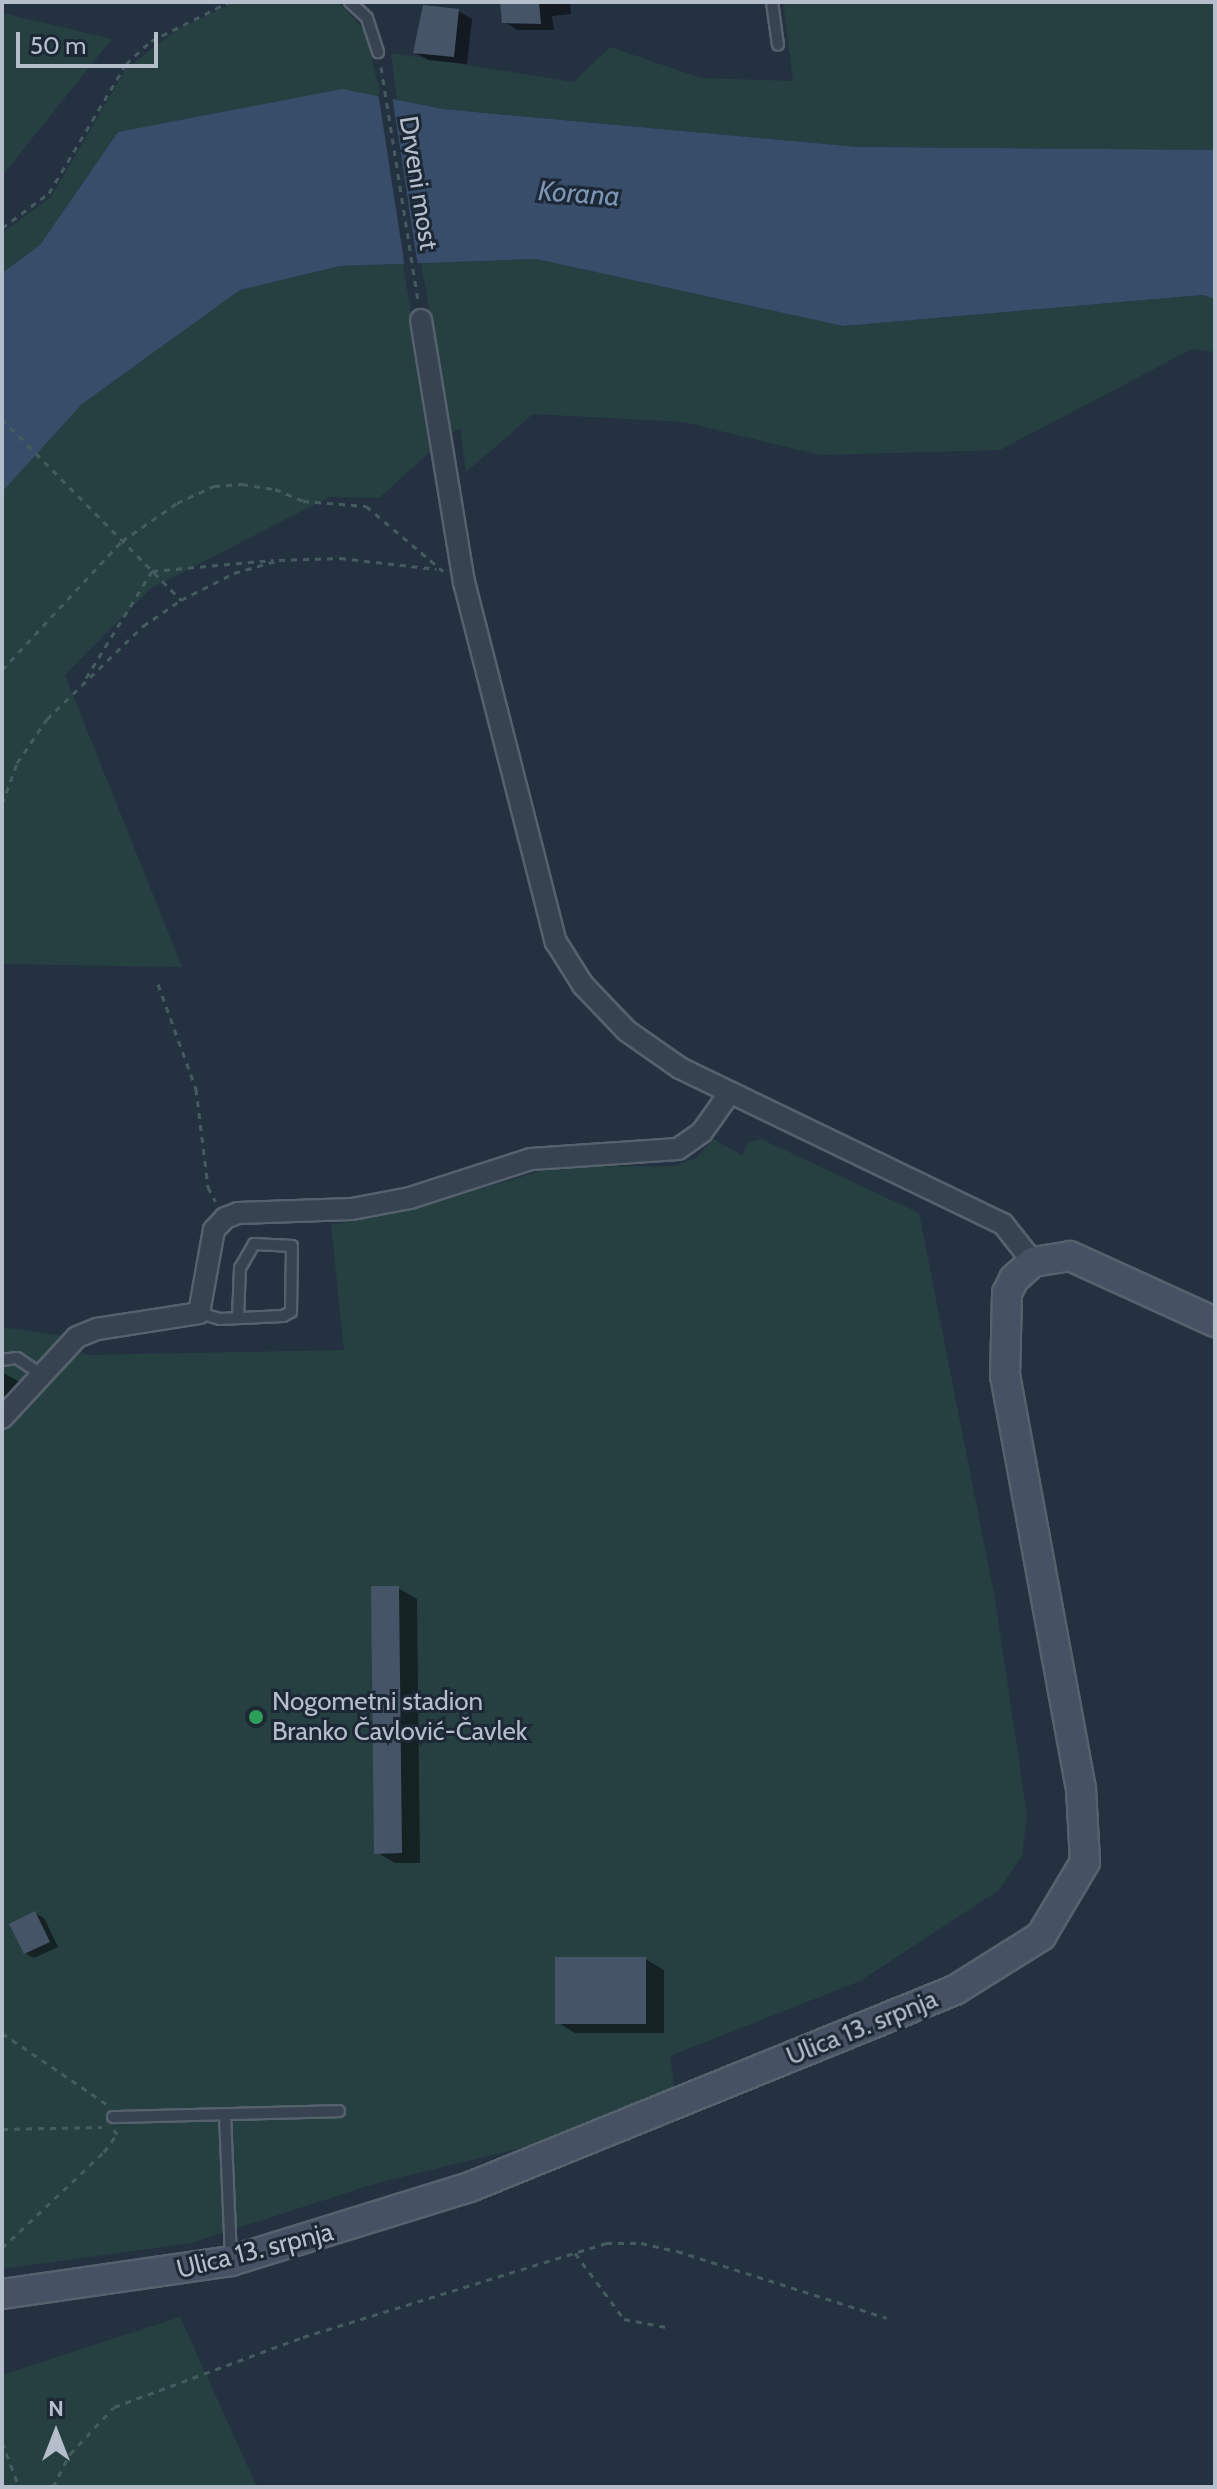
<!DOCTYPE html>
<html>
<head>
<meta charset="utf-8">
<style>
	body { margin:0 }
	#map { position:relative; width:1217px; height:2489px; overflow:hidden; background:#243141; font-family:Cabin,sans-serif }
	div>[style] { position:absolute }
	[style*='--x'] { left:calc(var(--x)*1px); top:calc(var(--y)*1px); width:calc(var(--w)*1px); rotate:calc(var(--a)*1deg) }
	.green>* { inset:0; background:#264042 }
	.water>* { inset:0; background:#374d69 }
	.pier>* { inset:0; background:#243141 }
	.shadow>* { inset:0; background:#0007 }
	.building>* { inset:0; background:#455466 }
	.path>* { height:3px; margin-top:-1.5px; transform-origin:0; background:repeating-linear-gradient(90deg,#445c5f 0 6px,transparent 0 12px) }
	.roads { filter:drop-shadow(2px 0 #56616e) drop-shadow(-2px 0 #56616e) drop-shadow(0 2px #56616e) drop-shadow(0 -2px #56616e) }
	.lane>* { height:10px; margin:-5px; padding:0 5px; transform-origin:5px; border-radius:5px; background:#384351 }
	.street>* { height:20px; margin:-10px; padding:0 10px; transform-origin:10px; border-radius:10px; background:#384351 }
	.secondary>* { height:28px; margin:-14px; padding:0 14px; transform-origin:14px; border-radius:14px; background:#465264 }
	.dots>* { width:22px; height:22px; translate:-50% -50%; box-sizing:border-box; border:4px solid #1d2836; border-radius:50% }
	span { translate:-50% -50%; white-space:nowrap; text-align:center; line-height:1.15; -webkit-text-stroke:6px #1d2836; paint-order:stroke }
	.street-label { font-size:26px; color:#b5becb }
	.poi-label { font-size:26px; color:#b5becb }
	.left { translate:0 -50%; text-align:left }
	.water-label { font-size:28px; color:#7c95b4; font-style:italic }
	.frame { position:absolute; inset:0; border:4px solid #b5becb; pointer-events:none }
	.north { position:absolute; left:16px; top:2393px; width:80px; height:80px; -webkit-text-stroke:6px #1d2836; paint-order:stroke; rotate:0deg; font-size:22px; font-weight:700; line-height:32px; text-align:center; color:#b5becb }
	.north::after { content:''; display:block; margin:auto; width:28px; height:36px; background:#b5becb; clip-path:polygon(50% 0,100% 100%,50% 72%,0 100%) }
	.scale { position:absolute; left:16px; top:32px; width:142px; height:36px; box-sizing:border-box; border:4px solid #b5becb; border-top:0; padding-left:10px; font-size:24px; line-height:28px; white-space:nowrap; color:#b5becb; -webkit-text-stroke:6px #1d2836; paint-order:stroke }
</style>
</head>
<body>
<div id="map">
	<div class="green">
		<i style="clip-path:polygon(235px 2px,338px 2px,364px 30px,381px 96px,118px 132px,40px 245px,2px 273px,2px 233px,51px 197px,126px 69px,175px 31px)"></i>
		<i style="clip-path:polygon(783px 2px,1215px 2px,1215px 150px,858px 147px,443px 109px,397px 100px,391px 53px,574px 82px,610px 47px,701px 78px,793px 81px)"></i>
		<i style="clip-path:polygon(2px 13px,112px 39px,2px 176px)"></i>
		<i style="clip-path:polygon(536px 259px,843px 326px,1203px 295px,1215px 299px,1215px 352px,1192px 349px,1000px 450px,820px 455px,684px 422px,533px 414px,466px 472px,460px 428px,451px 433px,421px 263px)"></i>
		<i style="clip-path:polygon(403px 264px,433px 449px,379px 498px,329px 497px,150px 589px,65px 675px,182px 967px,2px 964px,4px 489px,82px 404px,240px 290px,340px 266px)"></i>
		<i style="clip-path:polygon(713px 1139px,742px 1155px,748px 1143px,761px 1139px,919px 1213px,995px 1599px,1027px 1815px,1022px 1856px,999px 1890px,860px 1981px,670px 2056px,675px 2092px,555px 2140px,377px 2183px,191px 2243px,2px 2269px,2px 1327px,65px 1336px,85px 1355px,344px 1350px,331px 1225px,398px 1213px,555px 1167px,674px 1166px,696px 1158px)"></i>
		<i style="clip-path:polygon(180px 2317px,257px 2487px,2px 2487px,2px 2375px)"></i>
	</div>
	<div class="water">
		<i style="clip-path:polygon(342px 89px,443px 109px,858px 147px,1215px 150px,1215px 299px,1203px 295px,843px 326px,536px 259px,340px 266px,240px 290px,82px 404px,2px 492px,2px 273px,40px 245px,118px 132px)"></i>
	</div>
	<div class="pier">
		<i style="clip-path:polygon(378px 92px,392px 95px,418px 267px,405px 268px)"></i>
	</div>
	<div class="shadow">
		<i style="clip-path:polygon(502px 2px,570px 2px,571px 14px,552px 16px,554px 30px,518px 30px,504px 22px)"></i>
		<i style="clip-path:polygon(458px 11px,472px 19px,467px 64px,428px 60px,415px 52px)"></i>
		<i style="clip-path:polygon(2px 1372px,30px 1388px,2px 1421px)"></i>
		<i style="clip-path:polygon(398px 1588px,417px 1599px,420px 1863px,395px 1863px,376px 1852px)"></i>
		<i style="clip-path:polygon(35px 1913px,44px 1918px,58px 1947px,34px 1958px,25px 1953px)"></i>
		<i style="clip-path:polygon(645px 1959px,664px 1970px,664px 2033px,575px 2033px,557px 2022px)"></i>
	</div>
	<div class="building">
		<i style="clip-path:polygon(500px 2px,539px 2px,541px 24px,502px 23px)"></i>
		<i style="clip-path:polygon(423px 5px,459px 9px,454px 57px,413px 53px)"></i>
		<i style="clip-path:polygon(371px 1586px,399px 1586px,402px 1853px,374px 1854px)"></i>
		<i style="clip-path:polygon(35px 1911px,50px 1942px,24px 1954px,9px 1924px)"></i>
		<i style="clip-path:polygon(555px 1957px,646px 1957px,646px 2024px,555px 2024px)"></i>
	</div>
	<div class="path">
		<i style="--x:381;--y:67;--w:237;--a:81"></i>
		<i style="--x:2;--y:228;--w:59;--a:-36.7"></i>
		<i style="--x:49;--y:193;--w:150;--a:-59.2"></i>
		<i style="--x:126;--y:64;--w:34;--a:-43"></i>
		<i style="--x:151;--y:41;--w:87;--a:-26.6"></i>
		<i style="--x:2;--y:419;--w:255;--a:45.3"></i>
		<i style="--x:2;--y:670;--w:176;--a:-47.1"></i>
		<i style="--x:122;--y:541;--w:67;--a:-34.6"></i>
		<i style="--x:177;--y:503;--w:41;--a:-24.7"></i>
		<i style="--x:214;--y:486;--w:28;--a:-4"></i>
		<i style="--x:242;--y:484;--w:33;--a:9"></i>
		<i style="--x:275;--y:489;--w:30;--a:23"></i>
		<i style="--x:303;--y:501;--w:63;--a:4.5"></i>
		<i style="--x:366;--y:506;--w:101;--a:40.2"></i>
		<i style="--x:86;--y:678;--w:126;--a:-58.3"></i>
		<i style="--x:152;--y:571;--w:122;--a:-5.2"></i>
		<i style="--x:2;--y:804;--w:44;--a:-69.9"></i>
		<i style="--x:17;--y:763;--w:53;--a:-55.7"></i>
		<i style="--x:47;--y:719;--w:134;--a:-44.1"></i>
		<i style="--x:143;--y:626;--w:46;--a:-34.4"></i>
		<i style="--x:181;--y:600;--w:59;--a:-27"></i>
		<i style="--x:234;--y:573;--w:47;--a:-16.1"></i>
		<i style="--x:279;--y:560;--w:61;--a:-1.9"></i>
		<i style="--x:340;--y:558;--w:97;--a:6.5"></i>
		<i style="--x:158;--y:984;--w:112;--a:70.1"></i>
		<i style="--x:196;--y:1089;--w:99;--a:83"></i>
		<i style="--x:208;--y:1187;--w:16;--a:63"></i>
		<i style="--x:2;--y:2033;--w:128;--a:34.2"></i>
		<i style="--x:2;--y:2129;--w:100;--a:-1.1"></i>
		<i style="--x:2;--y:2248;--w:140;--a:-43.3"></i>
		<i style="--x:104;--y:2152;--w:22;--a:-54"></i>
		<i style="--x:117;--y:2134;--w:5;--a:-127"></i>
		<i style="--x:575;--y:2253;--w:82;--a:53.4"></i>
		<i style="--x:624;--y:2319;--w:43;--a:10.8"></i>
		<i style="--x:2;--y:2442;--w:48;--a:69.3"></i>
		<i style="--x:53;--y:2487;--w:37;--a:-63"></i>
		<i style="--x:70;--y:2454;--w:64;--a:-46.9"></i>
		<i style="--x:114;--y:2407;--w:202;--a:-20.3"></i>
		<i style="--x:303;--y:2337;--w:317;--a:-17.2"></i>
		<i style="--x:606;--y:2243;--w:35;--a:0"></i>
		<i style="--x:641;--y:2243;--w:37;--a:13"></i>
		<i style="--x:677;--y:2251;--w:220;--a:17.7"></i>
	</div>
	<div class="roads">
		<div class="lane">
			<i style="--x:350;--y:2;--w:23;--a:43"></i>
			<i style="--x:367;--y:18;--w:36;--a:72"></i>
			<i style="--x:772;--y:2;--w:43;--a:82.1"></i>
			<i style="--x:199;--y:1313;--w:22;--a:16"></i>
			<i style="--x:220;--y:1319;--w:63;--a:-2.7"></i>
			<i style="--x:283;--y:1316;--w:9;--a:-27"></i>
			<i style="--x:291;--y:1312;--w:66;--a:-89.1"></i>
			<i style="--x:292;--y:1246;--w:38;--a:-177"></i>
			<i style="--x:254;--y:1244;--w:28;--a:120"></i>
			<i style="--x:240;--y:1268;--w:50;--a:92.3"></i>
			<i style="--x:2;--y:1360;--w:15;--a:-8"></i>
			<i style="--x:17;--y:1358;--w:27;--a:34"></i>
			<i style="--x:225;--y:2115;--w:144;--a:87.6"></i>
			<i style="--x:113;--y:2117;--w:226;--a:-1.5"></i>
		</div>
		<div class="street">
			<i style="--x:421;--y:320;--w:266;--a:80.7"></i>
			<i style="--x:464;--y:582;--w:372;--a:75.7"></i>
			<i style="--x:556;--y:942;--w:51;--a:57.9"></i>
			<i style="--x:583;--y:985;--w:64;--a:46.3"></i>
			<i style="--x:627;--y:1031;--w:65;--a:34.9"></i>
			<i style="--x:680;--y:1068;--w:359;--a:25.8"></i>
			<i style="--x:1003;--y:1224;--w:48;--a:51.7"></i>
			<i style="--x:2;--y:1418;--w:110;--a:-47.2"></i>
			<i style="--x:77;--y:1337;--w:22;--a:-22"></i>
			<i style="--x:97;--y:1329;--w:103;--a:-8.9"></i>
			<i style="--x:199;--y:1313;--w:84;--a:-79.8"></i>
			<i style="--x:214;--y:1230;--w:16;--a:-47"></i>
			<i style="--x:225;--y:1218;--w:14;--a:-21"></i>
			<i style="--x:238;--y:1213;--w:114;--a:-2"></i>
			<i style="--x:352;--y:1209;--w:59;--a:-10.7"></i>
			<i style="--x:410;--y:1198;--w:127;--a:-17.9"></i>
			<i style="--x:531;--y:1159;--w:147;--a:-3.9"></i>
			<i style="--x:678;--y:1149;--w:29;--a:-35"></i>
			<i style="--x:702;--y:1132;--w:47;--a:-54.6"></i>
		</div>
		<div class="secondary">
			<i style="--x:2;--y:2294;--w:231;--a:-8.2"></i>
			<i style="--x:231;--y:2261;--w:250;--a:-17.2"></i>
			<i style="--x:470;--y:2187;--w:523;--a:-22.11"></i>
			<i style="--x:955;--y:1990;--w:102;--a:-32.1"></i>
			<i style="--x:1041;--y:1936;--w:86;--a:-59.3"></i>
			<i style="--x:1085;--y:1862;--w:73;--a:-93.1"></i>
			<i style="--x:1081;--y:1789;--w:420;--a:-100.4"></i>
			<i style="--x:1005;--y:1376;--w:83;--a:-88.6"></i>
			<i style="--x:1007;--y:1293;--w:16;--a:-63"></i>
			<i style="--x:1014;--y:1279;--w:25;--a:-42"></i>
			<i style="--x:1033;--y:1262;--w:37;--a:-9"></i>
			<i style="--x:1070;--y:1256;--w:159;--a:24.5"></i>
		</div>
	</div>
	<div class="dots">
		<i style="left:256px;top:1717px;background:#2e9e5b"></i>
	</div>
	<div class="street-label">
		<span style="left:418px;top:183px;rotate:81deg">Drveni most</span>
		<span style="left:862px;top:2028px;rotate:-22deg">Ulica 13. srpnja</span>
		<span style="left:255px;top:2251px;rotate:-14deg">Ulica 13. srpnja</span>
	</div>
	<div class="poi-label">
		<span class="left" style="left:272px;top:1717px">Nogometni stadion<br>Branko Čavlović-Čavlek</span>
	</div>
	<div class="water-label">
		<span style="left:579px;top:193px;rotate:4deg">Korana</span>
	</div>
	<div class="frame"></div>
	<div class="north">N</div>
	<div class="scale">50 m</div>
</div>
</body>
</html>
